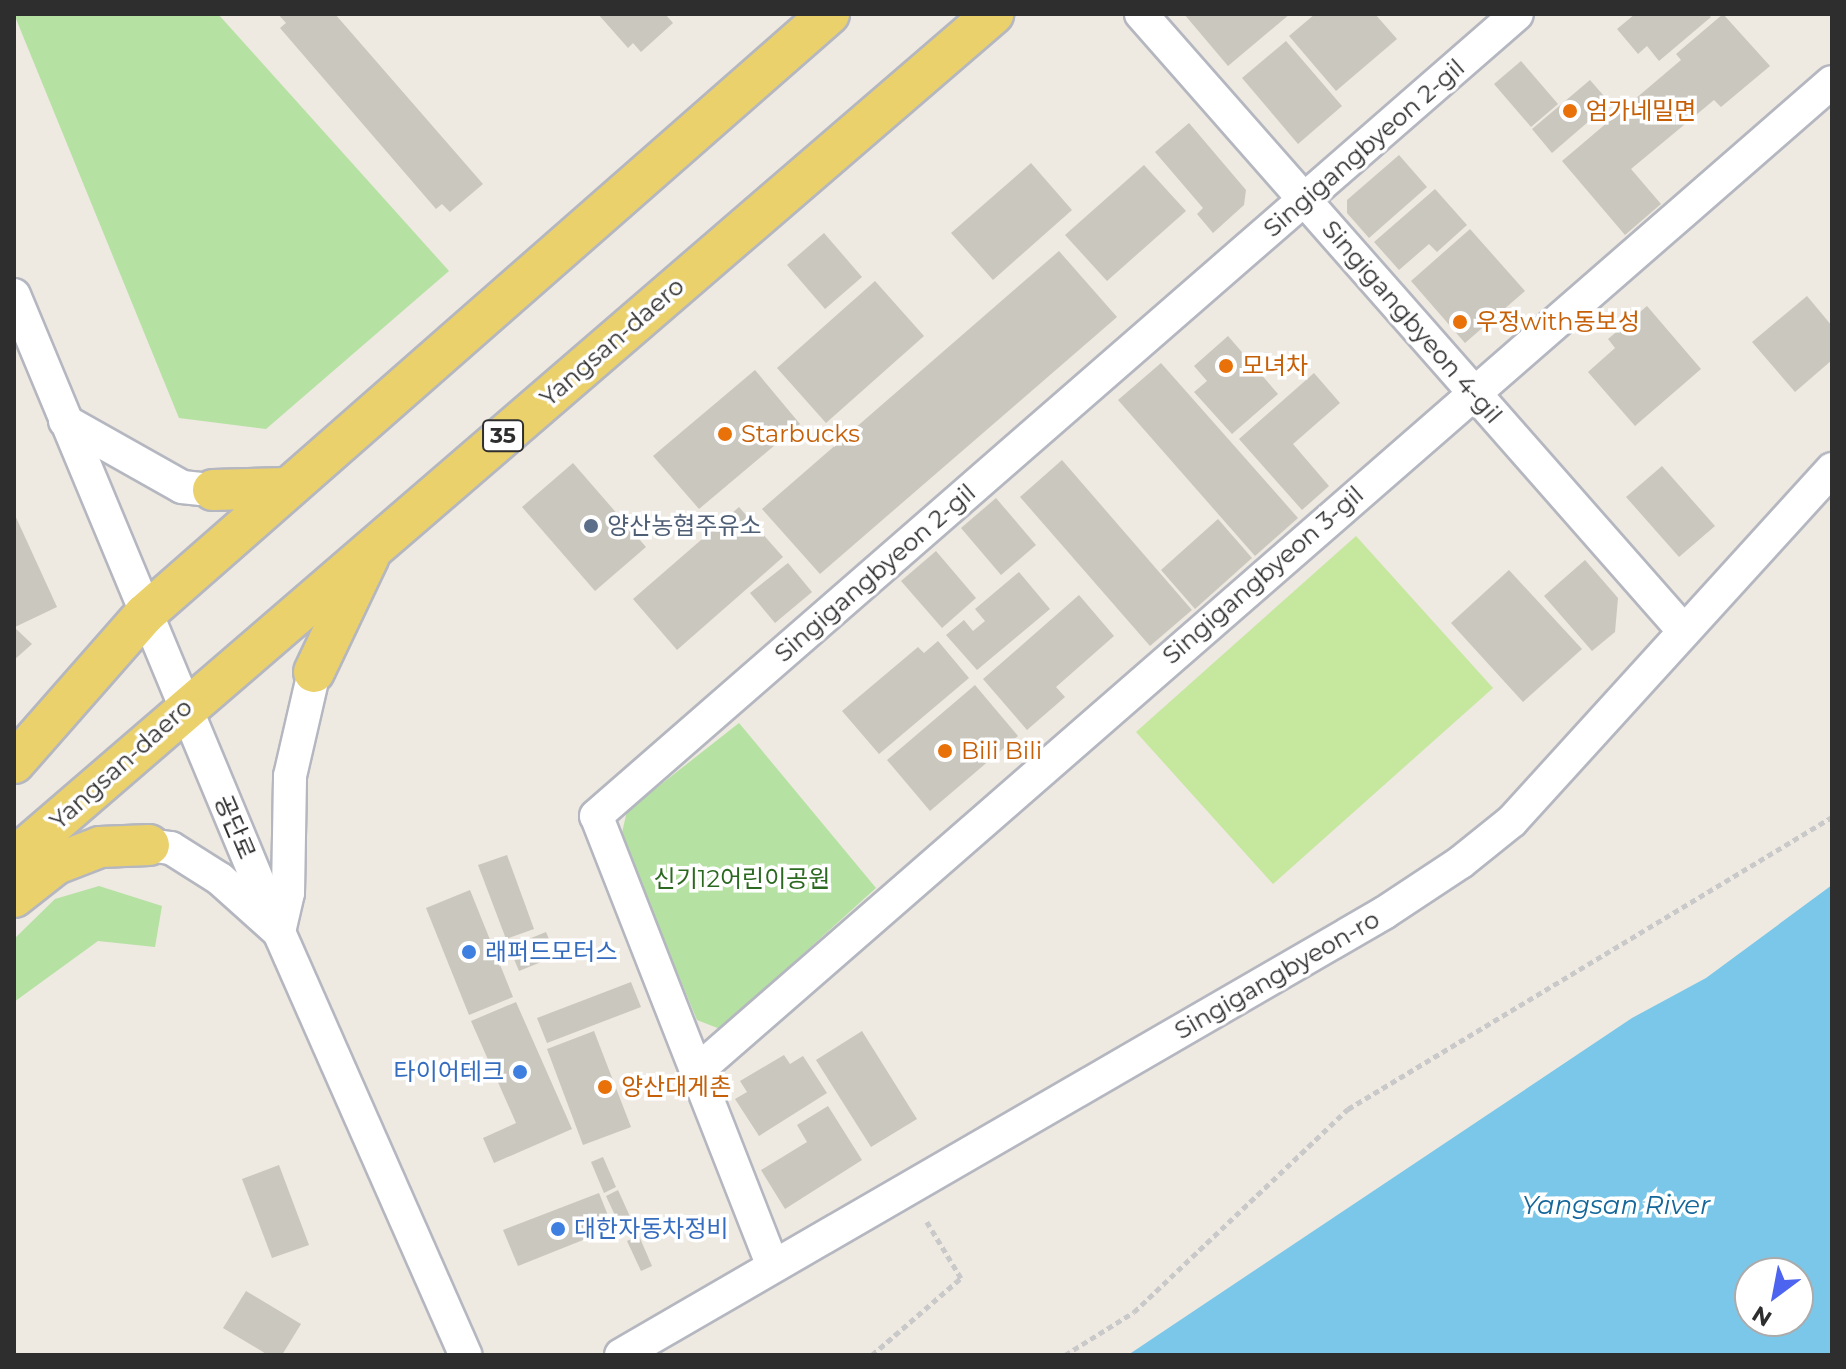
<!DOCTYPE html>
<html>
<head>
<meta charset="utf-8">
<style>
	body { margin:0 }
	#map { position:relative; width:1846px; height:1369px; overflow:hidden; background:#eee9e1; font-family:Montserrat,"Noto Sans KR",sans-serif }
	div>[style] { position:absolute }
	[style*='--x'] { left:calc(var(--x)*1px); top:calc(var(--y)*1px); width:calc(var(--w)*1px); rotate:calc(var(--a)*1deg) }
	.green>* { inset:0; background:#b5e1a2 }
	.pitch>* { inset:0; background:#c5e79e }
	.water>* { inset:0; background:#7bc7e9 }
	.building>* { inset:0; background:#cac7bf }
	.path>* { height:5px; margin-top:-2.5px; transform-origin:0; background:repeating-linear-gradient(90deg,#c9c9c9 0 6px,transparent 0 10px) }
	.roads { filter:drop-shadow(2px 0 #b5b7c0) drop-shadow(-2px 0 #b5b7c0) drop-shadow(0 2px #b5b7c0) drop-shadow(0 -2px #b5b7c0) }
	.minor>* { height:32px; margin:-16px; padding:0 16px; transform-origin:16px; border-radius:16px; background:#fff }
	.major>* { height:40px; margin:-20px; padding:0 20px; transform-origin:20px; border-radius:20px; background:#ead16b }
	.dots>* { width:22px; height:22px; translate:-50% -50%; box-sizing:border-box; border:4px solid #fff; border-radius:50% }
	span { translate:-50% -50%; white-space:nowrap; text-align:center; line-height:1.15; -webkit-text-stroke:7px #fff; paint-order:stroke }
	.shield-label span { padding:2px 6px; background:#fff; border:2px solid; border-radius:6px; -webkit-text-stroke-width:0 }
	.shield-label { font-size:22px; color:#2e2e2e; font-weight:700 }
	.food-label { font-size:24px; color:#c56008 }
	.left { translate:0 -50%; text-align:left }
	.street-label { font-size:24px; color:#2e2e2e }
	.service-label { font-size:24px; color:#4e5e75 }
	.park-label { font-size:24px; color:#2c6920 }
	.shop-label { font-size:24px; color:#366cbe }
	.right { translate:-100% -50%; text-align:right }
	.water-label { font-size:26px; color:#15679a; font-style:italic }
	.frame { position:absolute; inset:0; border:16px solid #2e2e2e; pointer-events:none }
	.north { position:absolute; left:1734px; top:1257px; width:80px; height:80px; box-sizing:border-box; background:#fff; border:2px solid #ababab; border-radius:50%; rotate:212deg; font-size:22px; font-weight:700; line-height:32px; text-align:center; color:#2e2e2e }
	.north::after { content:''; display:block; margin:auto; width:28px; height:36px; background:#4c64f0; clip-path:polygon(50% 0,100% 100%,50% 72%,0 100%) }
</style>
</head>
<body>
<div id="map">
	<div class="green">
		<i style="clip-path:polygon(14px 14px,218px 14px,449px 271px,266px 429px,179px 418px)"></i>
		<i style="clip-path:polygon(739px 723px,876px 888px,720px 1029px,697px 1020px,621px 837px,627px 811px)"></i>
		<i style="clip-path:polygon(99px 886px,162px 906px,155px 947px,98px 941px,14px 1002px,14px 939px,55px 899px)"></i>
	</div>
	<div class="pitch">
		<i style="clip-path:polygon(1356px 536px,1493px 688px,1273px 884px,1136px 732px)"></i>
	</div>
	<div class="water">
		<i style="clip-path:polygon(evenodd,1832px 885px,1832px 1355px,1128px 1355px,1632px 1018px,1706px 978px,1832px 885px,1750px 1273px,1798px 1273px,1798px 1321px,1750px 1321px,1750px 1273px)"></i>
	</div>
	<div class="building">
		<i style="clip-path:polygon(278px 14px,335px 14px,483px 184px,450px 212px,442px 204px,436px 209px,280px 28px,286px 23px)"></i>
		<i style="clip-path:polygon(598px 14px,665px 14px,673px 23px,641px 52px,633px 43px,628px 48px)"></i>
		<i style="clip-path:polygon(1184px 14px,1290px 14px,1228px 66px)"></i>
		<i style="clip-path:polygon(1315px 14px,1375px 14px,1397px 39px,1336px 91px,1289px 36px)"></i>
		<i style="clip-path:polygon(1635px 14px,1708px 14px,1711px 17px,1659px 61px,1647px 46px,1638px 54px,1617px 29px)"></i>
		<i style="clip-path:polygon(1723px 14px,1770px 66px,1721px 107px,1714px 100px,1631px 169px,1661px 204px,1625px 235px,1562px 161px,1681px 60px,1676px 54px)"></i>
		<i style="clip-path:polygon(1286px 41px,1342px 106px,1298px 144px,1242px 78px)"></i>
		<i style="clip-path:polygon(1521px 61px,1558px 104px,1531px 127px,1494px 84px)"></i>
		<i style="clip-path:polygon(1590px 80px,1610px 103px,1552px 153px,1532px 129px)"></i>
		<i style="clip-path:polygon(1189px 123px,1246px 190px,1244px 205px,1213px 233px,1197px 214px,1203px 208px,1155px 152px)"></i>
		<i style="clip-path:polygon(1399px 155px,1427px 187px,1369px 238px,1347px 213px,1347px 200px)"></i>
		<i style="clip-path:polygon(1031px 163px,1072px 210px,993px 280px,951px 233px)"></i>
		<i style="clip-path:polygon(1144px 165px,1186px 211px,1107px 281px,1065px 235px)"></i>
		<i style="clip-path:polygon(1435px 189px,1467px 225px,1437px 252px,1429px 244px,1399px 270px,1374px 242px)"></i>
		<i style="clip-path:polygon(1470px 229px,1525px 291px,1465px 343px,1411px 281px)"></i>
		<i style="clip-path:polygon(824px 233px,862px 277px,825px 309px,787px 265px)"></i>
		<i style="clip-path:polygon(1059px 251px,1117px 317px,820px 574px,762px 509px)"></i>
		<i style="clip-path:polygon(875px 281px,924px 336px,826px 423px,777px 368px)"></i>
		<i style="clip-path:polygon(1807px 296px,1832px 326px,1832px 360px,1795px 392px,1752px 342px)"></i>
		<i style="clip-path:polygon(1647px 306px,1701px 369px,1635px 426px,1588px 372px,1615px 348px,1608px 339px)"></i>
		<i style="clip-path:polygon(1228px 336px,1278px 394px,1232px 434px,1194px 392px,1207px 381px,1194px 366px)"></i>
		<i style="clip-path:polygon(1161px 363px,1298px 518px,1255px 556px,1118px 400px)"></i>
		<i style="clip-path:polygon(755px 370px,800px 424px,699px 509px,653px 456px)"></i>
		<i style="clip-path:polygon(1314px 373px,1340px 403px,1293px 444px,1329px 486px,1302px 510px,1239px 439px)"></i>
		<i style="clip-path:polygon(1062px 460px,1192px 610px,1150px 646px,1020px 497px)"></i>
		<i style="clip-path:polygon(573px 463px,646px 547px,595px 591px,522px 507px)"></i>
		<i style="clip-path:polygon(1662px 466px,1715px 526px,1679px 557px,1626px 497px)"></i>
		<i style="clip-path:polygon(996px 498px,1036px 545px,1001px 575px,961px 528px)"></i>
		<i style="clip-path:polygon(739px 507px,783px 557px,677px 650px,633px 599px)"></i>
		<i style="clip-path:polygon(14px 513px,57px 607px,15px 627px,14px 625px)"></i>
		<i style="clip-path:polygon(1218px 519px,1252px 558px,1195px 609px,1161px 570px)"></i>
		<i style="clip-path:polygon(936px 551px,976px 598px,942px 628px,901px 581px)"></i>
		<i style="clip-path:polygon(1585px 560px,1618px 598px,1615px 632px,1592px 651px,1544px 596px)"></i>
		<i style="clip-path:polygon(788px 563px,812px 592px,775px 623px,750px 593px)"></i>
		<i style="clip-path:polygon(1509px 570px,1582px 649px,1523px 702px,1451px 623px)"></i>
		<i style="clip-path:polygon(1019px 572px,1050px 609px,977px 670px,946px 635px,964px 620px,973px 631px,985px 621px,975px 609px)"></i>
		<i style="clip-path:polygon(1079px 595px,1114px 636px,1056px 687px,1065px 697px,1027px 730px,983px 679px)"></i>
		<i style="clip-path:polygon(14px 627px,32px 644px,14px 660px)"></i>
		<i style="clip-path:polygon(938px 641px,969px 678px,879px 754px,842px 711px,918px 647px,924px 653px)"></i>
		<i style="clip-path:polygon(975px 685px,1018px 736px,930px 811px,887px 760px)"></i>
		<i style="clip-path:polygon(507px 855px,534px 929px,506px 939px,478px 865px)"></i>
		<i style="clip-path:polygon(470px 890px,513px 997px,469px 1015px,426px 908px)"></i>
		<i style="clip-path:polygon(546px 932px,556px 956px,519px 971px,509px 947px)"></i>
		<i style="clip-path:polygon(631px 982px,641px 1007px,547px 1043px,537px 1018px)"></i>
		<i style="clip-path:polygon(516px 1002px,572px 1129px,494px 1163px,483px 1138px,516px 1123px,471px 1021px)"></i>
		<i style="clip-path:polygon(594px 1031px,631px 1127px,583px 1145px,547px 1049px)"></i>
		<i style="clip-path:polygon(862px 1031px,917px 1119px,871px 1147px,816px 1060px)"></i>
		<i style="clip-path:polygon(784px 1055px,790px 1064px,803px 1056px,827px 1093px,759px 1136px,735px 1099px,747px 1092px,740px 1081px)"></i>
		<i style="clip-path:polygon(828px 1106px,862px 1160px,785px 1209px,761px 1170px,807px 1142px,797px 1125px)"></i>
		<i style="clip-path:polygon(603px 1157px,616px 1187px,604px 1193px,591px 1162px)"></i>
		<i style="clip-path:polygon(279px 1165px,309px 1245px,272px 1258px,242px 1179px)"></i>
		<i style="clip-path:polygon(618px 1190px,632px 1221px,620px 1226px,606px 1196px)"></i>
		<i style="clip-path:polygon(599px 1193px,613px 1228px,518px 1266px,503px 1230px)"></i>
		<i style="clip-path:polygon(639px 1236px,652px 1266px,641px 1271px,627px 1241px)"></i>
		<i style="clip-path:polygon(246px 1291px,301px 1324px,282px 1355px,268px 1355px,223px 1328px)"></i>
	</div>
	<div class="path">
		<i style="--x:872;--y:1355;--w:118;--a:-40.9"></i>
		<i style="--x:961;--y:1278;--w:66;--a:-121.3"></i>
		<i style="--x:1065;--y:1355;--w:81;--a:-31.9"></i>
		<i style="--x:1134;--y:1312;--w:295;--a:-43.5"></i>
		<i style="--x:1348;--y:1109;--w:565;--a:-31.1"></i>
	</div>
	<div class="roads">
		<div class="minor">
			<i style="--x:1141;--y:14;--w:820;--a:48.66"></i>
			<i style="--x:14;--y:295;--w:690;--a:67.41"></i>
			<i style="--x:279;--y:932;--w:462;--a:66.2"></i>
			<i style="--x:65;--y:421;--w:134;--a:29.4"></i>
			<i style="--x:182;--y:487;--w:31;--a:6"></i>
			<i style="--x:149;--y:845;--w:22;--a:8"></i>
			<i style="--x:171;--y:848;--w:58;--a:32.3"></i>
			<i style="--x:220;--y:879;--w:79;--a:41.9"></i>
			<i style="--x:279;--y:932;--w:40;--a:-77"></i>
			<i style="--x:288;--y:893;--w:117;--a:-89"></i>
			<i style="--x:290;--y:776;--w:107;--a:-77"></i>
			<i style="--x:697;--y:1071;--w:1505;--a:-41.07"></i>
			<i style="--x:772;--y:1264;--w:481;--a:-111.4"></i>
			<i style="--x:596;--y:816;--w:1221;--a:-41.05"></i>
			<i style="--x:621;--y:1355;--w:882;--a:-30.08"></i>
			<i style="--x:1384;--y:913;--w:92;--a:-33.5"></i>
			<i style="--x:1461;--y:862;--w:65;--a:-38.8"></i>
			<i style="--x:1512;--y:821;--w:476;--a:-47.7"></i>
		</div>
		<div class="major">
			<i style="--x:213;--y:490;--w:72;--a:-1.6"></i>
			<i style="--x:314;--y:672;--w:128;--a:-64.6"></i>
			<i style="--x:14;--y:763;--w:198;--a:-48.7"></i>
			<i style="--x:145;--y:614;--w:910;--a:-41.26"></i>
			<i style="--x:14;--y:858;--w:1293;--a:-40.76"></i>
			<i style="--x:14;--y:897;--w:53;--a:-38.2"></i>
			<i style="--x:56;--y:864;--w:47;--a:-21.1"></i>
			<i style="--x:100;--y:847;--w:49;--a:-2.3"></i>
		</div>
	</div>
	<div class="dots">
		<i style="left:1570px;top:111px;background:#e8710a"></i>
		<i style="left:1460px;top:322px;background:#e8710a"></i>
		<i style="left:1226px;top:366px;background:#e8710a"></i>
		<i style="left:725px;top:434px;background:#e8710a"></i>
		<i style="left:591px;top:526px;background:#5c6f8a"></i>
		<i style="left:945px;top:751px;background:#e8710a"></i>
		<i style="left:469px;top:952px;background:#3f7fe0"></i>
		<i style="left:520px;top:1072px;background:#3f7fe0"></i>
		<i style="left:605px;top:1087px;background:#e8710a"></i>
		<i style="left:558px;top:1229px;background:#3f7fe0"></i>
	</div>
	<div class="shield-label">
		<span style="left:503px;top:436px">35</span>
	</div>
	<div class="food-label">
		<span class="left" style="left:1586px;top:111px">엄가네밀면</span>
		<span class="left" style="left:1476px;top:322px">우정with동보성</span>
		<span class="left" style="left:1242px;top:366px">모녀차</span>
		<span class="left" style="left:741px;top:434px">Starbucks</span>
		<span class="left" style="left:961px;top:751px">Bili Bili</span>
		<span class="left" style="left:621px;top:1087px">양산대게촌</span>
	</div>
	<div class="street-label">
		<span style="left:1364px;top:148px;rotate:-41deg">Singigangbyeon 2-gil</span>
		<span style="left:1412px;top:322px;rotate:49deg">Singigangbyeon 4-gil</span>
		<span style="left:612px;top:342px;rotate:-41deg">Yangsan-daero</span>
		<span style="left:875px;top:573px;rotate:-41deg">Singigangbyeon 2-gil</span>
		<span style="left:1263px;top:575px;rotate:-41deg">Singigangbyeon 3-gil</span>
		<span style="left:121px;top:764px;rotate:-42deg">Yangsan-daero</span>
		<span style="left:235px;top:827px;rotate:67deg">공단로</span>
		<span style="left:1277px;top:975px;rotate:-30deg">Singigangbyeon-ro</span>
	</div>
	<div class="service-label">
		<span class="left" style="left:607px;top:526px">양산농협주유소</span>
	</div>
	<div class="park-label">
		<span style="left:742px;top:879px">신기12어린이공원</span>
	</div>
	<div class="shop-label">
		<span class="left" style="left:485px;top:952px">래퍼드모터스</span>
		<span class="right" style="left:504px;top:1072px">타이어테크</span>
		<span class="left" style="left:574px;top:1229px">대한자동차정비</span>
	</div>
	<div class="water-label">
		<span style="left:1616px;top:1206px">Yangsan River</span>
	</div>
	<div class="frame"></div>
	<div class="north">N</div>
</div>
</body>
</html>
